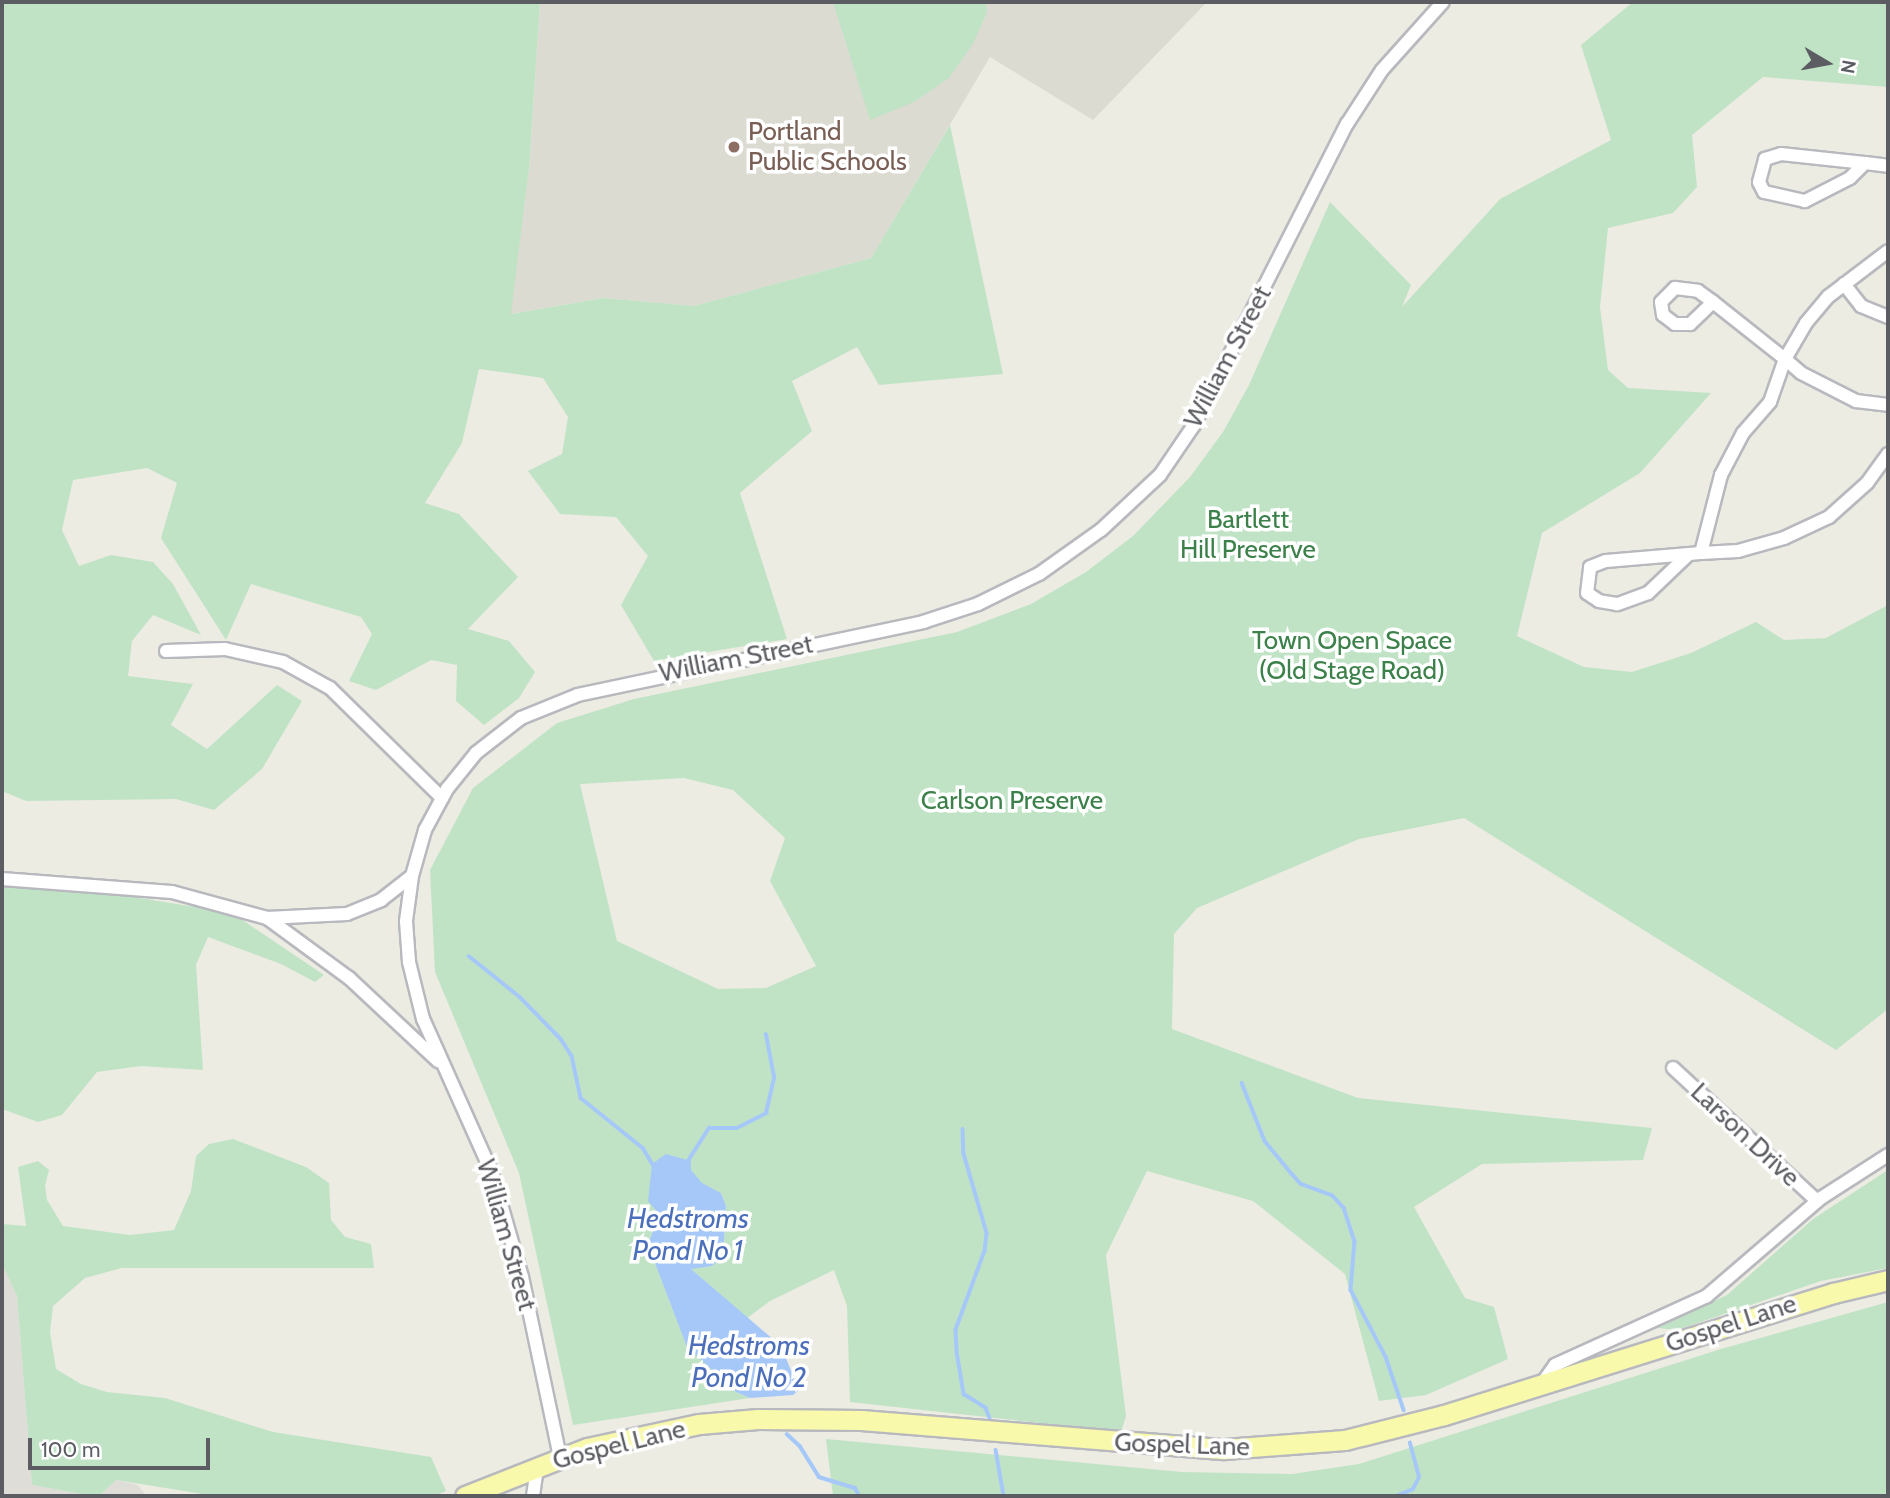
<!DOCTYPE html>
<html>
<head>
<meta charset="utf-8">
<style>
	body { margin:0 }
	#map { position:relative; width:1890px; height:1498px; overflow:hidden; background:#ecece3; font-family:Cabin,sans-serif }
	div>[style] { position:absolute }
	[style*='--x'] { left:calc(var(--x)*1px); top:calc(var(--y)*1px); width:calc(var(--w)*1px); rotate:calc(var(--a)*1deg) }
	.industrial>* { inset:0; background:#deddd7 }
	.education>* { inset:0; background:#dcdbd1 }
	.green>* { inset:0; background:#c0e3c6 }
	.water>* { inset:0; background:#a6c8f9 }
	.stream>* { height:3.5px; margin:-1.75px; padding:0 1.75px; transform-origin:1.75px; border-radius:1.75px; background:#a6c8f9 }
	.roads { filter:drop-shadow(2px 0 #b8b9be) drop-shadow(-2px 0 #b8b9be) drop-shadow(0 2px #b8b9be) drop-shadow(0 -2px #b8b9be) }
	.minor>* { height:12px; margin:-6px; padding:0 6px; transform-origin:6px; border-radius:6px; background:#fff }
	.primary>* { height:19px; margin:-9.5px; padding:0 9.5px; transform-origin:9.5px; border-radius:9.5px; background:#f9f9ab }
	.dots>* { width:19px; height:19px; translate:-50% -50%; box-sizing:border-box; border:4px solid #fff; border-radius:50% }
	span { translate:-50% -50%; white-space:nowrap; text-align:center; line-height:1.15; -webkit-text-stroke:7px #fff; paint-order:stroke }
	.education-label { font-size:26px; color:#785e54 }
	.left { translate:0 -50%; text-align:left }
	.street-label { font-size:26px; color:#5b5d62 }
	.park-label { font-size:26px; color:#3b8149 }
	.water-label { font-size:28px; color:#4b6fba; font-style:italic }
	.frame { position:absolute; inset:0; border:4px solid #5b5d62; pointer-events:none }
	.north { position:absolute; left:1792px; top:28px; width:70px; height:70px; -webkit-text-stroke:5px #fff; paint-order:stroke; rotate:100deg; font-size:19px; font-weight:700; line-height:28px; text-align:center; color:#5b5d62 }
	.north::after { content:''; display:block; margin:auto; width:24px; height:32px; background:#5b5d62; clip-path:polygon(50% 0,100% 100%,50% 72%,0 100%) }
	.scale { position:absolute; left:28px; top:1438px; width:182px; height:32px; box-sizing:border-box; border:4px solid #5b5d62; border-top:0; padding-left:9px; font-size:21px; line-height:24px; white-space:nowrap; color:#5b5d62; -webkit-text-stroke:5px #fff; paint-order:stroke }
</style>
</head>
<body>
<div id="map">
	<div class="industrial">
		<i style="clip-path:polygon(2px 1264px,17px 1296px,32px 1485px,93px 1496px,2px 1496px)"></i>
		<i style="clip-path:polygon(116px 1480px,138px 1485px,146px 1496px,99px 1496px)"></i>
	</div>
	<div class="education">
		<i style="clip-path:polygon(540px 2px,1207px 2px,1093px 120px,990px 57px,871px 258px,694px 306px,603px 298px,510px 314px,529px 169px)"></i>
	</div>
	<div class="green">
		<i style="clip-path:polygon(2px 2px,540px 2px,529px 169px,511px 314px,603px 298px,694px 306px,871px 258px,950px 125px,1003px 374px,879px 385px,857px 347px,792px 381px,812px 431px,740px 493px,787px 639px,654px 661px,621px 605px,648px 556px,616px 517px,560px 514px,528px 471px,562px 454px,568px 417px,543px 378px,479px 369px,462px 443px,425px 503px,459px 514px,518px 577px,468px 629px,509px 641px,535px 672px,519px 698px,484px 725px,456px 701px,457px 665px,431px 660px,376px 690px,349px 681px,372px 634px,361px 617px,251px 584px,226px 640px,161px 538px,177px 483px,147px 468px,73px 480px,62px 530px,79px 566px,111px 555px,153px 562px,173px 584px,201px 635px,153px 615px,132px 641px,128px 676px,193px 684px,171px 725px,207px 749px,277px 685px,302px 701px,262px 769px,214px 810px,176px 799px,26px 801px,2px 791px)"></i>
		<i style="clip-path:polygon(833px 2px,986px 2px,987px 12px,973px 44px,949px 78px,914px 102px,870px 120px)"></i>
		<i style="clip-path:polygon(evenodd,1633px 2px,1888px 2px,1888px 87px,1763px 77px,1692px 135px,1697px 187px,1673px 213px,1608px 228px,1600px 307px,1608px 370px,1628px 388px,1711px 393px,1640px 473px,1542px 533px,1517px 636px,1584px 667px,1632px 672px,1691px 653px,1756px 622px,1784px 640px,1826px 638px,1888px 605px,1888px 1009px,1836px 1050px,1464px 818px,1359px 839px,1197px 908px,1174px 934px,1172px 1029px,1358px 1098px,1652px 1128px,1643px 1160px,1482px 1164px,1414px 1207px,1465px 1298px,1494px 1307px,1508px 1359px,1426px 1395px,1379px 1401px,1345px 1274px,1253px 1201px,1147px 1171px,1106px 1255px,1126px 1416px,1121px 1432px,850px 1402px,847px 1306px,834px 1270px,770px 1301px,746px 1319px,690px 1268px,712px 1266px,723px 1257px,726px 1206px,721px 1193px,702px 1184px,690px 1170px,659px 1214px,648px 1245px,687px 1346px,736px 1392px,750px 1398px,573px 1425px,519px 1173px,435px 972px,430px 870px,473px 788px,557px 723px,634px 699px,957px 632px,1031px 604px,1086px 572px,1133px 536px,1190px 477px,1223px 432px,1249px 385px,1330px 202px,1411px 285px,1402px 307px,1500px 199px,1611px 140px,1581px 45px,1633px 2px,684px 778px,733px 790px,785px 838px,770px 881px,816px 966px,766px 988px,718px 989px,617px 941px,580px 784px,684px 778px)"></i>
		<i style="clip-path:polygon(2px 886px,109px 893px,232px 913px,324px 975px,315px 982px,281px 964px,208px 937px,196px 965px,203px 1070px,141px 1066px,97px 1072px,62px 1115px,38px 1122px,2px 1109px)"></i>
		<i style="clip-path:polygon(233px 1139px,306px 1167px,329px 1183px,331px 1220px,345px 1237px,371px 1244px,374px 1268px,122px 1268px,85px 1278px,53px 1306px,50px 1332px,56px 1369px,81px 1384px,107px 1392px,165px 1398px,273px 1432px,431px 1457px,446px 1491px,434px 1496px,215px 1496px,116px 1480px,99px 1496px,93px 1496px,32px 1485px,17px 1296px,2px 1264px,2px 1224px,26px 1226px,18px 1167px,38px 1161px,49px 1170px,45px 1186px,47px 1200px,63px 1226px,130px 1235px,174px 1230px,191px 1191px,196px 1156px,209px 1144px)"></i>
		<i style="clip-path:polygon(1888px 1170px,1888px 1268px,1821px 1281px,1677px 1330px,1658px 1328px,1727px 1295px,1813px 1219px)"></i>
		<i style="clip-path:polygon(1888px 1302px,1888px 1496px,833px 1496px,826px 1439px,1182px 1472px,1292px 1474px,1359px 1464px,1721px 1349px)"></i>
	</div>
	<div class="water">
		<i style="clip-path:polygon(666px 1154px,691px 1161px,691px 1170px,702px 1183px,721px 1193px,726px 1206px,723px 1257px,712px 1266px,691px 1269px,781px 1346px,799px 1390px,793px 1395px,750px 1398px,736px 1392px,687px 1347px,648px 1245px,659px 1214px,648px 1201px,652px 1164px)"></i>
	</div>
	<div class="stream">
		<i style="--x:469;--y:956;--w:65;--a:38.8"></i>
		<i style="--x:520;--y:997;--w:59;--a:45.7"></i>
		<i style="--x:561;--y:1039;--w:20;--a:57"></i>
		<i style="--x:572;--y:1056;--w:43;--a:77.9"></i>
		<i style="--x:581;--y:1098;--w:80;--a:38.9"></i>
		<i style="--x:643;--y:1148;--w:21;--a:59"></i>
		<i style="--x:1242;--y:1083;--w:62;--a:68.4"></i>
		<i style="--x:1265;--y:1141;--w:43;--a:50.7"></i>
		<i style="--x:1292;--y:1174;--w:13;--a:48"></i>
		<i style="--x:1301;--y:1184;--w:33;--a:20"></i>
		<i style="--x:1332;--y:1195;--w:18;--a:47"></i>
		<i style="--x:1344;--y:1208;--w:35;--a:72"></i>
		<i style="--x:1355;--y:1241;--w:49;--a:94.7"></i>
		<i style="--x:1351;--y:1290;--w:76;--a:62.4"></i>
		<i style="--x:1386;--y:1357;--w:56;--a:71.2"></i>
		<i style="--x:963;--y:1129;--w:25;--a:88"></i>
		<i style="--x:964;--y:1154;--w:82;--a:73.8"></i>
		<i style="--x:987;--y:1233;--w:18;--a:96"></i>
		<i style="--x:985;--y:1251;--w:84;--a:110.2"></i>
		<i style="--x:956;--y:1330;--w:22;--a:87"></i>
		<i style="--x:957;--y:1352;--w:43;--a:80.5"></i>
		<i style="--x:964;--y:1394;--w:26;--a:32"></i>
		<i style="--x:986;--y:1408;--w:14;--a:69"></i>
		<i style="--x:686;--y:1164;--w:43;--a:-57.4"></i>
		<i style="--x:709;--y:1128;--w:28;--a:0"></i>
		<i style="--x:737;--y:1128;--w:33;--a:-27"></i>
		<i style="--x:766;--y:1113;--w:37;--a:-77"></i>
		<i style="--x:774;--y:1077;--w:43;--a:-100.8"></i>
		<i style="--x:787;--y:1434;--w:18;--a:43"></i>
		<i style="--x:800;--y:1446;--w:36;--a:58"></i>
		<i style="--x:819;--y:1477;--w:38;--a:17"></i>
		<i style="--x:855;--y:1488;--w:9;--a:58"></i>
		<i style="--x:996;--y:1450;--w:47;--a:80.1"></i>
		<i style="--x:1396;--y:1496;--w:18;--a:-22"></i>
		<i style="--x:1413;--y:1489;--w:13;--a:-63"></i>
		<i style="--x:1419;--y:1477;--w:35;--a:-105"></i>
	</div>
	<div class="roads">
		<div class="minor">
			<i style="--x:1865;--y:163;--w:21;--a:135"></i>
			<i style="--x:1850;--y:178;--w:51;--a:152.9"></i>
			<i style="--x:1805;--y:201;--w:42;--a:-167.6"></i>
			<i style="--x:1764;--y:192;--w:11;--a:-117"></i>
			<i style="--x:1759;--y:182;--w:24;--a:-75"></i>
			<i style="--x:1765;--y:159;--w:17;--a:-17"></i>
			<i style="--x:1781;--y:154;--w:84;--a:6.1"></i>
			<i style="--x:1865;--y:163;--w:23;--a:7"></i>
			<i style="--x:1844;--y:284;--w:28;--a:52"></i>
			<i style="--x:1861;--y:306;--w:29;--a:22"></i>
			<i style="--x:1713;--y:302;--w:32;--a:136"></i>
			<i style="--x:1690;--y:324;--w:15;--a:180"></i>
			<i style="--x:1675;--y:324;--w:15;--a:-143"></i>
			<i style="--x:1663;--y:315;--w:13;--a:-99"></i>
			<i style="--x:1661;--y:302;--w:20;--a:-45"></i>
			<i style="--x:1675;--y:288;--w:23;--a:7"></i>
			<i style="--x:1698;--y:291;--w:19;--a:36"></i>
			<i style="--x:1713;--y:302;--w:92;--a:38.4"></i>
			<i style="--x:1785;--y:359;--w:21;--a:41"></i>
			<i style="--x:1801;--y:373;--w:62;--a:27"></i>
			<i style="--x:1856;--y:401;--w:32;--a:7"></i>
			<i style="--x:1701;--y:553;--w:81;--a:-75.6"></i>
			<i style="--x:1721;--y:475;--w:47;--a:-62.4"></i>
			<i style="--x:1743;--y:433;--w:41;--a:-48.9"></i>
			<i style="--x:1770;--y:402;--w:46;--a:-70.8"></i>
			<i style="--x:1785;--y:359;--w:42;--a:-59.7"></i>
			<i style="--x:1806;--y:323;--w:35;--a:-50"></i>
			<i style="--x:1829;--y:296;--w:74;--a:-37.3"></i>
			<i style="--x:1689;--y:554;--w:57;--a:136.4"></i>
			<i style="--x:1648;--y:593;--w:33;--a:160"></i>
			<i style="--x:1617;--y:604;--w:18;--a:-171"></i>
			<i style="--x:1599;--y:601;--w:14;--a:-146"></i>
			<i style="--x:1587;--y:593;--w:26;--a:-83"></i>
			<i style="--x:1590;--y:567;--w:17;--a:-21"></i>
			<i style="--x:1606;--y:561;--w:95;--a:-4.8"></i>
			<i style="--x:1701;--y:553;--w:37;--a:-3"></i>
			<i style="--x:1738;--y:551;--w:48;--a:-15.8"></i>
			<i style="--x:1784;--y:538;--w:50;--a:-25"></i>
			<i style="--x:1829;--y:517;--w:51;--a:-41.8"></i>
			<i style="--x:1867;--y:483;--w:36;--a:-54"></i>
			<i style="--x:166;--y:651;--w:59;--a:-1.9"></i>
			<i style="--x:225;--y:649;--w:59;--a:12.6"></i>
			<i style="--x:283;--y:662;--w:54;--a:29"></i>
			<i style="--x:330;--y:688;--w:157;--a:44.5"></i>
			<i style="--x:2;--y:879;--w:170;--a:4.4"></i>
			<i style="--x:172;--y:892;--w:98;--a:15.3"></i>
			<i style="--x:267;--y:918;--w:80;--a:-2.9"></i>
			<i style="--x:347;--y:914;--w:37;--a:-22"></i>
			<i style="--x:381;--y:900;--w:39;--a:-38"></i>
			<i style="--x:267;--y:918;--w:102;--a:36.2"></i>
			<i style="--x:349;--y:978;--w:122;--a:43"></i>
			<i style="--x:1673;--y:1068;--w:196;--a:42.7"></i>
			<i style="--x:1541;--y:1385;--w:24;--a:-55"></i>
			<i style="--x:1555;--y:1365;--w:167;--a:-24.4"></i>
			<i style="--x:1707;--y:1296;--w:150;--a:-40.7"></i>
			<i style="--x:1821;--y:1198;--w:80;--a:-32.7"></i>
			<i style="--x:560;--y:1457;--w:184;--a:-101.9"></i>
			<i style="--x:522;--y:1277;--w:108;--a:-106.1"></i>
			<i style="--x:492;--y:1173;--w:169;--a:-114.1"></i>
			<i style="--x:423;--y:1019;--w:59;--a:-103.8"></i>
			<i style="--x:409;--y:962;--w:41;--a:-94.2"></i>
			<i style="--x:406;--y:921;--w:45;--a:-82.4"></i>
			<i style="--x:412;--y:876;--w:48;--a:-74.2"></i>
			<i style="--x:425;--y:830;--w:47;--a:-61.8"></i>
			<i style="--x:447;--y:789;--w:46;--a:-51.1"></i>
			<i style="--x:476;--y:753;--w:57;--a:-37.9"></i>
			<i style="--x:521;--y:718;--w:61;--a:-22"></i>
			<i style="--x:578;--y:695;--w:353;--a:-11.9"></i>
			<i style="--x:923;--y:622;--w:58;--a:-18.1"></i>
			<i style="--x:978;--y:604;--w:68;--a:-26.2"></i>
			<i style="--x:1039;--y:574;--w:76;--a:-35.4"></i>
			<i style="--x:1101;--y:530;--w:81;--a:-43"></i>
			<i style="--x:1160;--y:475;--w:60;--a:-55.8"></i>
			<i style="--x:1194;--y:425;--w:338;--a:-63.1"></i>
			<i style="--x:1347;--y:124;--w:64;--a:-57.1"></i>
			<i style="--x:1382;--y:70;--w:91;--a:-48.1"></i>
			<i style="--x:533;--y:1496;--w:30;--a:-82"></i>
		</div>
		<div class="primary">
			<i style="--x:465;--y:1496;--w:131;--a:-21.5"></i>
			<i style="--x:587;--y:1448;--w:115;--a:-12.1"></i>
			<i style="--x:699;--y:1424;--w:59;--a:-4.8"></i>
			<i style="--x:758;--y:1419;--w:103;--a:0.6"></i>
			<i style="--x:861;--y:1420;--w:364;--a:4.6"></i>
			<i style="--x:1224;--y:1449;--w:121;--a:-4.3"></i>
			<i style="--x:1345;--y:1440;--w:102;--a:-14.2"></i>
			<i style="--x:1444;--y:1415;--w:408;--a:-17.4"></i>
			<i style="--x:1833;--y:1293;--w:57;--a:-13.3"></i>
		</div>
	</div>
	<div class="dots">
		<i style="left:734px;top:147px;background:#8d6e63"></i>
	</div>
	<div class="education-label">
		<span class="left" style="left:748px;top:147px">Portland<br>Public Schools</span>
	</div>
	<div class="street-label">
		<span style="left:1228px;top:357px;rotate:-62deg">William Street</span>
		<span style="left:736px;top:659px;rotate:-11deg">William Street</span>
		<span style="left:1745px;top:1135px;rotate:43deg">Larson Drive</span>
		<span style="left:506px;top:1235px;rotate:74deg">William Street</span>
		<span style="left:1731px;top:1324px;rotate:-18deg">Gospel Lane</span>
		<span style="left:619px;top:1445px;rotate:-14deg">Gospel Lane</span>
		<span style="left:1182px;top:1445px;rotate:2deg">Gospel Lane</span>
	</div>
	<div class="park-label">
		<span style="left:1248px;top:535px">Bartlett<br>Hill Preserve</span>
		<span style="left:1352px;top:656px">Town Open Space<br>(Old Stage Road)</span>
		<span style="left:1012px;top:801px">Carlson Preserve</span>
	</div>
	<div class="water-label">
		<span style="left:688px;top:1234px">Hedstroms<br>Pond No 1</span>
		<span style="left:749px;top:1361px">Hedstroms<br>Pond No 2</span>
	</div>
	<div class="frame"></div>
	<div class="north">N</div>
	<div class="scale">100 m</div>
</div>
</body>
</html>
